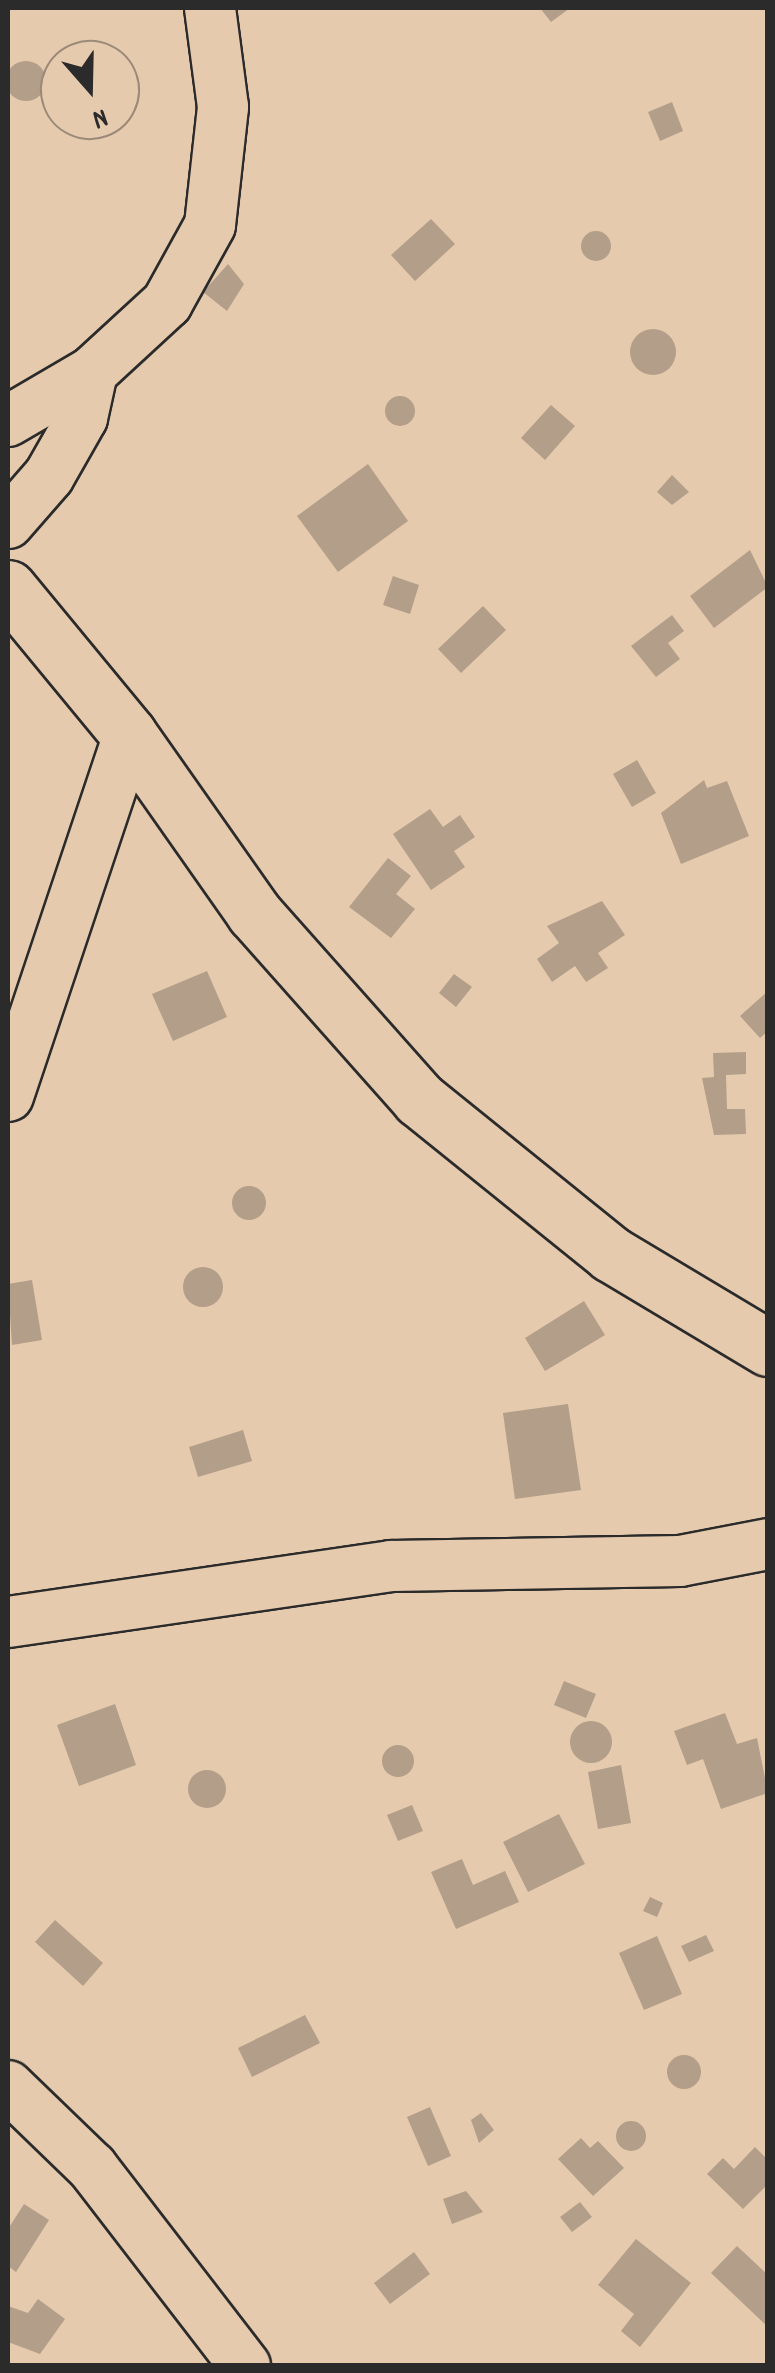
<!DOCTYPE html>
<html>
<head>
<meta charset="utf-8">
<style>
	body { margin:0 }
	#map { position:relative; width:775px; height:2373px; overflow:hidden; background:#e6caad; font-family:Dekko,sans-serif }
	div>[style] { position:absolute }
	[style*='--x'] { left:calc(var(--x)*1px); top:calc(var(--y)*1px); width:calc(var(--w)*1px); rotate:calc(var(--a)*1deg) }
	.building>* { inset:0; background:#b29e89 }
	.round { border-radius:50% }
	.roads { filter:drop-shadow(2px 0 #2b2b2b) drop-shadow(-2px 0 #2b2b2b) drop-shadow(0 2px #2b2b2b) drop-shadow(0 -2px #2b2b2b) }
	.street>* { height:50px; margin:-25px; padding:0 25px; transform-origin:25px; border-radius:25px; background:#e6caad }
	.secondary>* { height:55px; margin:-27.5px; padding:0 27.5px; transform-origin:27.5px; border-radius:27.5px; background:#e6caad }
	span { translate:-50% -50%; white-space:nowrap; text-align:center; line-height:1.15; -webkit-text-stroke:9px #e6caad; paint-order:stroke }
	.frame { position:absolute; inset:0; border:10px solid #2b2b2b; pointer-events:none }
	.north { position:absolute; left:40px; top:40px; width:100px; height:100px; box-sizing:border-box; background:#e6caad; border:2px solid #9b8a79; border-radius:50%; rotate:160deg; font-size:28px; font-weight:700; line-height:40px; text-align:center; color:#2b2b2b }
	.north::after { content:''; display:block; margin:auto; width:35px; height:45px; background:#2b2b2b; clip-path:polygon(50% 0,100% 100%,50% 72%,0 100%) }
</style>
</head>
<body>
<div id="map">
	<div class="building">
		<i style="clip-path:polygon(540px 8px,570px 8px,551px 22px)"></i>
		<i class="round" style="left:6px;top:61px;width:40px;height:40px"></i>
		<i style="clip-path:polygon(672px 102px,683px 131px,660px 141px,648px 112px)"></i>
		<i style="clip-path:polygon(431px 219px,455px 244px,415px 281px,391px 255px)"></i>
		<i class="round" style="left:581px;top:231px;width:30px;height:30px"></i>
		<i style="clip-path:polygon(228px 264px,244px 284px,227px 311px,203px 292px)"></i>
		<i class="round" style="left:630px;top:329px;width:46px;height:46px"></i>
		<i class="round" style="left:385px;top:396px;width:30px;height:30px"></i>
		<i style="clip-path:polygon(551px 405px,575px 426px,545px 460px,521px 438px)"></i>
		<i style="clip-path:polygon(368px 464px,408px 521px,338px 572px,297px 516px)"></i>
		<i style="clip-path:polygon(672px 475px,689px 492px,672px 505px,657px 492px)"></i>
		<i style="clip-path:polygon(750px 550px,768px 587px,714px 628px,690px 596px)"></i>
		<i style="clip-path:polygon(393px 576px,419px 585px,410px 614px,383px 605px)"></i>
		<i style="clip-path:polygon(483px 606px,506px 630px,461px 673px,438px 649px)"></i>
		<i style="clip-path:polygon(672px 615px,684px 631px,668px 643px,680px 659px,656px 677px,631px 646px)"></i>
		<i style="clip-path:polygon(637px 760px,656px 793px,632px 807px,613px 774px)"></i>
		<i style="clip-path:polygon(704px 780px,707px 788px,727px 781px,749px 836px,681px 864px,661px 813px)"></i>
		<i style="clip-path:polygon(430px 809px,443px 827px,460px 815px,475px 837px,454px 851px,465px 867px,431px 890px,393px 834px)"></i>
		<i style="clip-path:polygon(388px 858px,411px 876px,396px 894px,415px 909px,391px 938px,349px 907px)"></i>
		<i style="clip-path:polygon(602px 901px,625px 935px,598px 953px,608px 968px,586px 982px,575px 966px,552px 982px,537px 959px,559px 943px,547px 926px)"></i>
		<i style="clip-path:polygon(207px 971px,227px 1017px,173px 1041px,152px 994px)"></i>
		<i style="clip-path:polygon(454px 974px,472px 987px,456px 1007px,439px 993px)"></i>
		<i style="clip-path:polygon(768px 991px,768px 1031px,760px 1038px,740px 1016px)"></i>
		<i style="clip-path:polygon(746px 1052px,746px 1074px,726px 1075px,727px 1109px,745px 1109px,746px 1134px,714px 1135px,702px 1078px,714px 1077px,713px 1053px)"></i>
		<i class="round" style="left:232px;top:1186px;width:34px;height:34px"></i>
		<i class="round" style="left:183px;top:1267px;width:40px;height:40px"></i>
		<i style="clip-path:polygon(32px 1280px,42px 1340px,12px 1345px,8px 1284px)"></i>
		<i style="clip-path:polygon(584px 1301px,605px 1335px,545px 1371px,525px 1338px)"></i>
		<i style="clip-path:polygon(568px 1404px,581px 1490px,515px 1499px,503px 1413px)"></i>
		<i style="clip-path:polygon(243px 1430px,252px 1461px,198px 1477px,189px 1447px)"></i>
		<i style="clip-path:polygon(564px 1681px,596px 1694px,586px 1718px,554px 1705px)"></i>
		<i style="clip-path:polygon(115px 1704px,136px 1765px,79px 1786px,57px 1725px)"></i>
		<i style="clip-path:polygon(725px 1713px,737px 1744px,757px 1738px,768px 1793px,721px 1809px,703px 1759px,687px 1765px,674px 1731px)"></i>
		<i class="round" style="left:570px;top:1721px;width:42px;height:42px"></i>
		<i class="round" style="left:382px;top:1745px;width:32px;height:32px"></i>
		<i style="clip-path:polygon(621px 1765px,631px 1823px,598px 1829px,588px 1772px)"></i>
		<i class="round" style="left:188px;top:1770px;width:38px;height:38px"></i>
		<i style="clip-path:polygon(412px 1805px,423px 1831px,398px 1841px,387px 1815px)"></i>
		<i style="clip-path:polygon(559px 1814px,585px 1864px,528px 1892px,503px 1842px)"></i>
		<i style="clip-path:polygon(462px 1859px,473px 1885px,505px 1871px,519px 1902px,456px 1929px,431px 1872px)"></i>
		<i style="clip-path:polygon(650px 1897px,663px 1903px,657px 1917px,643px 1911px)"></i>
		<i style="clip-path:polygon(55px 1920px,103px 1963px,83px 1986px,35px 1942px)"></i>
		<i style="clip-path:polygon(706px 1935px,714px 1951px,689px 1962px,681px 1946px)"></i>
		<i style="clip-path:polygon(657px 1936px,682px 1994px,644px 2010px,619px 1953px)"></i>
		<i style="clip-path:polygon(305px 2015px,320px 2043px,252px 2077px,238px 2048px)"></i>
		<i class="round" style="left:667px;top:2055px;width:34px;height:34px"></i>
		<i style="clip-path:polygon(430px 2107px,451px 2156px,428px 2166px,407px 2117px)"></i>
		<i style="clip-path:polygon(481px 2113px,494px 2130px,479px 2143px,471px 2120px)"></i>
		<i class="round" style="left:616px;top:2121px;width:30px;height:30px"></i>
		<i style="clip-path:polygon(581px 2138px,590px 2148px,598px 2141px,624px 2168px,593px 2196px,558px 2159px)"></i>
		<i style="clip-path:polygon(755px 2147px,768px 2160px,768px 2184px,743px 2209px,707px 2174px,723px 2158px,734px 2169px)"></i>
		<i style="clip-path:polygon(466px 2191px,483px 2212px,452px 2224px,443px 2199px)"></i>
		<i style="clip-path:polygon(580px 2202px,592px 2217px,572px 2232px,560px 2217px)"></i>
		<i style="clip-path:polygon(24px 2204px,49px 2220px,16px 2272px,8px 2266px,8px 2229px)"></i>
		<i style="clip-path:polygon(636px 2239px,691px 2283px,640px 2347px,621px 2331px,634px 2314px,598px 2285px)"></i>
		<i style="clip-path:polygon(737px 2246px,768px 2275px,768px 2327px,711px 2273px)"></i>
		<i style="clip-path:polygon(414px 2252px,430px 2274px,390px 2304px,374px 2283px)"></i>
		<i style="clip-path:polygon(38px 2299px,65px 2319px,40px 2354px,8px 2342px,8px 2306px,28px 2313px)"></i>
	</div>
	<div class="roads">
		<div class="street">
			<i style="--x:8;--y:421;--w:97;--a:-30.3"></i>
			<i style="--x:92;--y:372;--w:102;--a:-42.6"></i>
			<i style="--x:167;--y:303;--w:89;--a:-61.1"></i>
			<i style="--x:210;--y:225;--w:119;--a:-83.7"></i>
			<i style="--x:223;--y:107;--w:100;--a:-97.5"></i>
			<i style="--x:8;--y:523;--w:62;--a:-48.9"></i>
			<i style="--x:49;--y:476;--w:67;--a:-60.4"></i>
			<i style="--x:82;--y:418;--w:47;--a:-77.7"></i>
			<i style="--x:8;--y:1096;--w:381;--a:-71.5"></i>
			<i style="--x:8;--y:1622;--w:387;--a:-8.3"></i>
			<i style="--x:391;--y:1566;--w:289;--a:-1"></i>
			<i style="--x:680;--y:1561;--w:90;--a:-10.9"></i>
			<i style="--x:8;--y:2086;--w:117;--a:44"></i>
			<i style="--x:92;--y:2167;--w:251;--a:52.4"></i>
		</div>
		<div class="secondary">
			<i style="--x:8;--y:588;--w:190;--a:50.5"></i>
			<i style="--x:129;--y:735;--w:218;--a:54.9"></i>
			<i style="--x:254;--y:913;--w:249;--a:48.4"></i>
			<i style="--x:419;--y:1099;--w:247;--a:38.9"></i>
			<i style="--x:611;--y:1254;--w:183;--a:30.9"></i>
		</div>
	</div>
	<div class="frame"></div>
	<div class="north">N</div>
</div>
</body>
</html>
